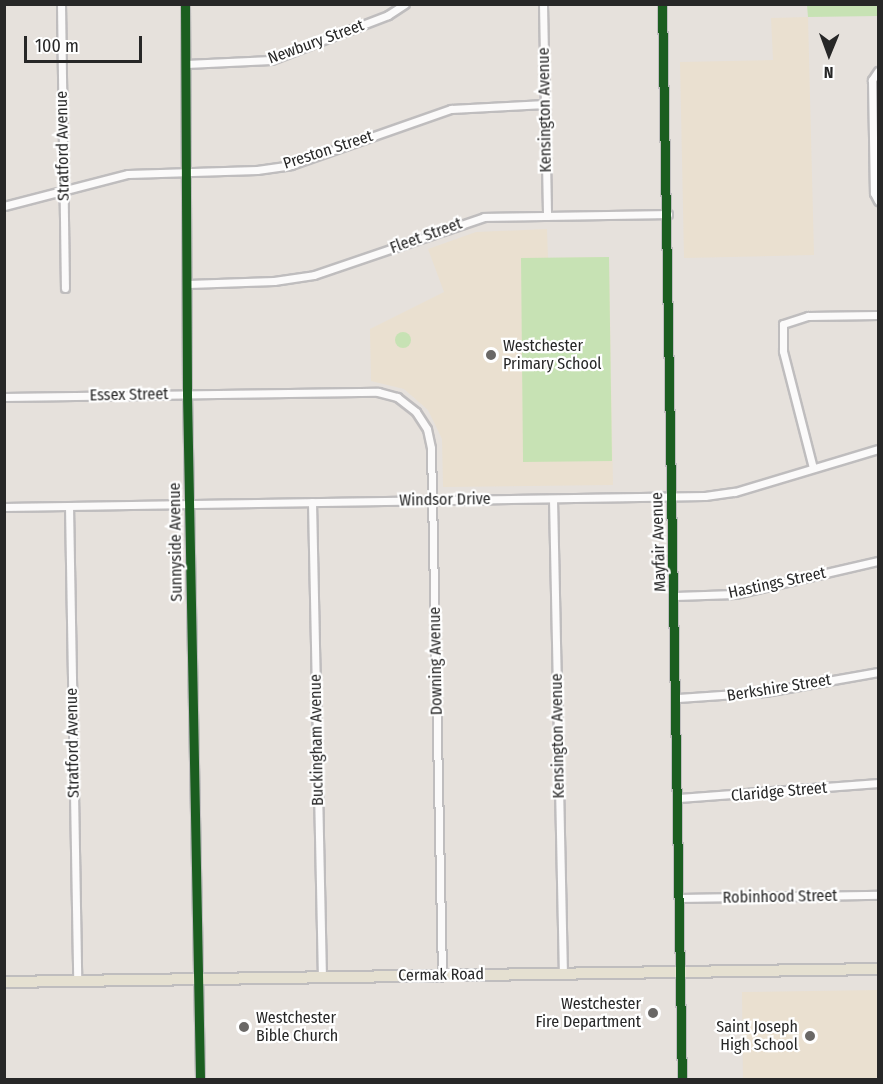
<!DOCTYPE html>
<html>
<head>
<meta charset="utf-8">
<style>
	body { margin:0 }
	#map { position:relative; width:883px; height:1084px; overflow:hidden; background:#e6e1dc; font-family:"Fira Sans Condensed",sans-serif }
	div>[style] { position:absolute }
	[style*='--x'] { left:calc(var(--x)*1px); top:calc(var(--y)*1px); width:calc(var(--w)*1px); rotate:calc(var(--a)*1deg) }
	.education>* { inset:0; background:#eae0d0 }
	.green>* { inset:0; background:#c7e2b4 }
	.round { border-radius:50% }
	.roads { filter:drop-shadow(2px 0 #bfbdbe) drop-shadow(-2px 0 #bfbdbe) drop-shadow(0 2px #bfbdbe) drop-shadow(0 -2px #bfbdbe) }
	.minor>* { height:7px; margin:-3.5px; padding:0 3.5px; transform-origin:3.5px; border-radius:3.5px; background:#fbfafa }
	.primary>* { height:10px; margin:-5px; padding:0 5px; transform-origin:5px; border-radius:5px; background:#e5e0d1 }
	.cycleway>* { height:9px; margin:-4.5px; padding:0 4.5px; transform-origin:4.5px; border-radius:4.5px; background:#1b5e20 }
	.dots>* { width:16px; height:16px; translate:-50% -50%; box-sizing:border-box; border:3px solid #fff; border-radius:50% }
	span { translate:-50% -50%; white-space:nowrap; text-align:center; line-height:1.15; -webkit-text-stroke:4.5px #fff; paint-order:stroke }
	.street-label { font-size:16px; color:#272727 }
	.poi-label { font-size:16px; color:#272727 }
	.left { translate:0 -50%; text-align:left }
	.right { translate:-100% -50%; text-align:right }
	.frame { position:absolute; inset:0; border:6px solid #272727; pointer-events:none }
	.north { position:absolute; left:799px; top:24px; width:60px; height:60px; -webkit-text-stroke:4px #fff; paint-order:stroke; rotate:181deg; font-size:16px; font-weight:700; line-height:24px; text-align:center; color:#272727 }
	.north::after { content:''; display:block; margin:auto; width:21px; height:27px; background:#272727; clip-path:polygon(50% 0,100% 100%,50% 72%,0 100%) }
	.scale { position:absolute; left:24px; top:36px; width:118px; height:27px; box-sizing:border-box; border:3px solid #272727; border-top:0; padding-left:8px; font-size:18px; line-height:21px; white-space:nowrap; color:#272727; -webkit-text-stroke:4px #fff; paint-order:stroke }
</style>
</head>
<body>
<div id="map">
	<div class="education">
		<i style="clip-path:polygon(808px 17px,814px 255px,684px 258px,680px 62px,773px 60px,771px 18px)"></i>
		<i style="clip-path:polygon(547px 229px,548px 258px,609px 257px,613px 485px,443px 487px,442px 439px,428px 410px,404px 389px,371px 381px,370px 329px,444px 292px,428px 249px,476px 232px)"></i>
		<i style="clip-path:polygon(878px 990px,878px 1079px,743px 1079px,742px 992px)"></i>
	</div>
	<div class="green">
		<i style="clip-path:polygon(807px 5px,878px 5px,878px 16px,808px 17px)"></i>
		<i style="clip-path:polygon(609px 257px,612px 461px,523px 462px,521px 258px)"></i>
		<i class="round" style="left:395px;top:332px;width:16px;height:16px"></i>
	</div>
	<div class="roads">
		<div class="minor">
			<i style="--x:61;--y:4;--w:284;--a:89.2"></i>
			<i style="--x:185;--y:4;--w:390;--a:89.7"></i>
			<i style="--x:187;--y:394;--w:686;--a:88.91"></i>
			<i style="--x:543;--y:4;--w:212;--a:88.9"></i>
			<i style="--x:662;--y:4;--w:1076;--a:88.94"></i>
			<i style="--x:186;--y:64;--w:85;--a:-2.7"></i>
			<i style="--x:271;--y:60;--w:125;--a:-21"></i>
			<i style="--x:388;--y:15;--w:20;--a:-33"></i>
			<i style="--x:878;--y:71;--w:11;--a:124"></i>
			<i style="--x:872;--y:80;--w:113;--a:89"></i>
			<i style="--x:874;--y:193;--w:9;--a:63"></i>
			<i style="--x:4;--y:206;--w:128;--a:-14.5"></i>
			<i style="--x:128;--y:174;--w:129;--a:-1.8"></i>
			<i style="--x:257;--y:170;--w:34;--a:-8"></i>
			<i style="--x:291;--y:165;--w:170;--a:-19.3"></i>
			<i style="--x:451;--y:109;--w:94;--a:-3"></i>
			<i style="--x:188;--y:284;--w:86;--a:-2"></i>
			<i style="--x:274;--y:281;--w:40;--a:-8.5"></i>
			<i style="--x:314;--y:275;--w:180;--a:-18.8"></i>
			<i style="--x:484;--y:217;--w:184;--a:-0.9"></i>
			<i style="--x:4;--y:397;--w:374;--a:-0.8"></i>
			<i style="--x:378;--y:392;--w:20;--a:15"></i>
			<i style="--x:397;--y:397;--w:24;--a:38"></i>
			<i style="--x:416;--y:412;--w:20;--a:57"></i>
			<i style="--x:427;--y:429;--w:19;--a:78"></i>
			<i style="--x:431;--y:448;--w:527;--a:88.8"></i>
			<i style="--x:813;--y:468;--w:121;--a:-104.4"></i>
			<i style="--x:783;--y:351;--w:27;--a:-90"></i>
			<i style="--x:783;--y:324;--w:26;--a:-18"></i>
			<i style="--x:808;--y:316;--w:70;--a:-0.8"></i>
			<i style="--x:553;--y:499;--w:475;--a:88.8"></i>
			<i style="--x:312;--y:502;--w:475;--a:88.8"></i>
			<i style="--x:69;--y:506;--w:475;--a:89"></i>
			<i style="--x:4;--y:507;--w:701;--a:-0.9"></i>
			<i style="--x:705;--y:496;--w:30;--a:-8"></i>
			<i style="--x:735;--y:492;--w:149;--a:-16.7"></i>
			<i style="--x:675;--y:596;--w:60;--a:-1.9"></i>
			<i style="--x:735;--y:594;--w:147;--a:-13"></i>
			<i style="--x:678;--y:698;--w:87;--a:-3.9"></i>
			<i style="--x:765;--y:692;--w:115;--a:-10"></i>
			<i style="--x:679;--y:798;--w:200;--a:-4.3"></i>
			<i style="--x:682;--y:898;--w:196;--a:-0.9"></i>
		</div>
		<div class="primary">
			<i style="--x:4;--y:982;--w:874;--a:-0.85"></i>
		</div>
	</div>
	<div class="cycleway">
		<i style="--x:185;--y:4;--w:390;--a:89.7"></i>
		<i style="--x:187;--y:394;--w:686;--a:88.91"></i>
		<i style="--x:662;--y:4;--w:1076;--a:88.94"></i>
	</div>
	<div class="dots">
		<i style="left:491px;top:355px;background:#6a6866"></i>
		<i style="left:653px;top:1013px;background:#6a6866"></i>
		<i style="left:244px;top:1027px;background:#6a6866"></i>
		<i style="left:810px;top:1036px;background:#6a6866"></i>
	</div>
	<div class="street-label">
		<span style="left:316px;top:42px;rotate:-20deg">Newbury Street</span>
		<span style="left:545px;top:110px;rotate:-91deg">Kensington Avenue</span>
		<span style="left:63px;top:146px;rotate:-91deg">Stratford Avenue</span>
		<span style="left:328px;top:150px;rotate:-18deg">Preston Street</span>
		<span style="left:426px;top:236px;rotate:-20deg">Fleet Street</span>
		<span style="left:129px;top:395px;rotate:-1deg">Essex Street</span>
		<span style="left:445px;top:500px;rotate:-1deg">Windsor Drive</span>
		<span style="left:176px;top:542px;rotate:-91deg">Sunnyside Avenue</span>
		<span style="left:659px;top:542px;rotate:-92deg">Mayfair Avenue</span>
		<span style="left:777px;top:583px;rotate:-12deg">Hastings Street</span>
		<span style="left:436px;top:661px;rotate:-91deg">Downing Avenue</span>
		<span style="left:779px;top:688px;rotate:-9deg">Berkshire Street</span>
		<span style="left:558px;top:736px;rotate:-91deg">Kensington Avenue</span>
		<span style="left:317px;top:740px;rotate:-91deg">Buckingham Avenue</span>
		<span style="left:73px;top:743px;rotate:-91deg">Stratford Avenue</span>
		<span style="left:779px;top:792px;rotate:-5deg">Claridge Street</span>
		<span style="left:780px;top:897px;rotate:-1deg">Robinhood Street</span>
		<span style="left:441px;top:975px;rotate:-1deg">Cermak Road</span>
	</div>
	<div class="poi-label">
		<span class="left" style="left:503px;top:355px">Westchester<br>Primary School</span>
		<span class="right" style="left:641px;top:1013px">Westchester<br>Fire Department</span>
		<span class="left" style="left:256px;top:1027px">Westchester<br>Bible Church</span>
		<span class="right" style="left:798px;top:1036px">Saint Joseph<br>High School</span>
	</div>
	<div class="frame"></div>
	<div class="north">N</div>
	<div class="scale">100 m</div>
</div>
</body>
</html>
